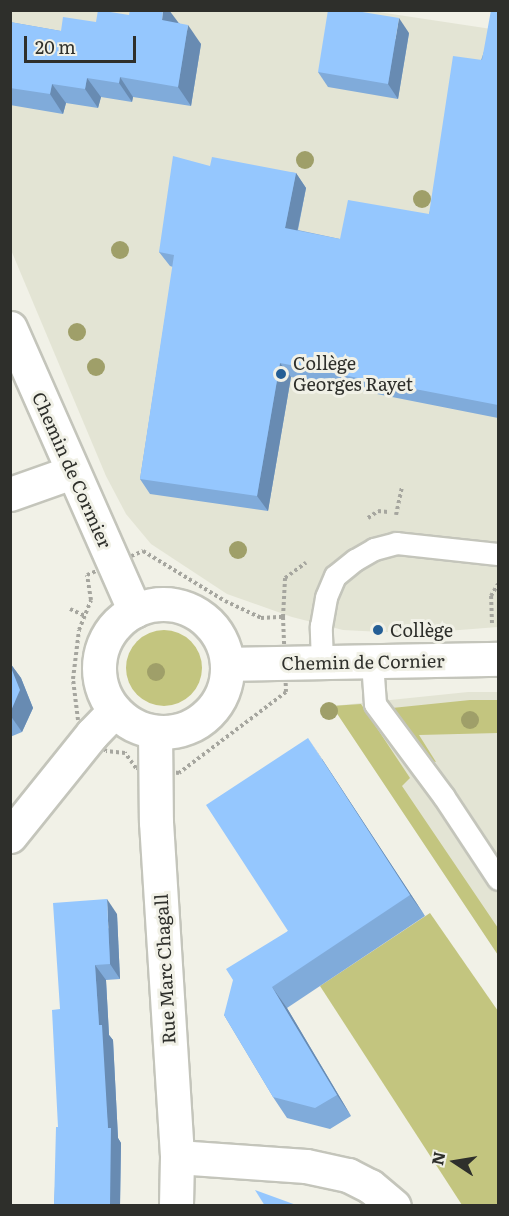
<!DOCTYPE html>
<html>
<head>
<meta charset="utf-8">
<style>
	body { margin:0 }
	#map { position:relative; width:509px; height:1216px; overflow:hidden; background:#f1f1e7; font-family:Literata,serif }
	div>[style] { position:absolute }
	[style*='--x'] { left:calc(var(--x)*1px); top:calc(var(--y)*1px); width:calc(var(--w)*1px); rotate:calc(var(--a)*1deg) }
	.built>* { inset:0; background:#e3e4d4 }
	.green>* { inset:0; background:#c3c57f }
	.round { border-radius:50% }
	.path>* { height:4px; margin-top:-2px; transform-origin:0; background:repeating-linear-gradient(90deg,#a6a69f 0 3px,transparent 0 6px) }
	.roads { filter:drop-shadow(2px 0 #c4c5bb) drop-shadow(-2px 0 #c4c5bb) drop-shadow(0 2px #c4c5bb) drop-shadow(0 -2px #c4c5bb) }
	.lane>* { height:21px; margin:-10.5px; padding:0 10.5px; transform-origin:10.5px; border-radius:10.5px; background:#fff }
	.street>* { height:33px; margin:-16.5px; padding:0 16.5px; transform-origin:16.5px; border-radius:16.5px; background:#fff }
	.secondary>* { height:33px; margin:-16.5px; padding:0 16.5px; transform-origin:16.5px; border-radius:16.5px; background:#fff }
	.secondary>.ring { margin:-16.5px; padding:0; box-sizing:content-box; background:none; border:33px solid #fff; border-radius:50% }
	.trees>* { width:18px; height:18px; margin:-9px; border-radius:50%; background:#9f9f69 }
	.wall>* { inset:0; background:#80abda }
	.shaded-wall>* { inset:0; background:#688bb2 }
	.building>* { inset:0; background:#95c7fe }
	.dots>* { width:16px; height:16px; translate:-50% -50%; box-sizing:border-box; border:3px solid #f1f1e7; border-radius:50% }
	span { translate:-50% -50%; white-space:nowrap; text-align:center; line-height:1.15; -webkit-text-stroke:6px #f1f1e7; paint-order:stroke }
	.poi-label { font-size:18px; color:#2e2f2b }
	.left { translate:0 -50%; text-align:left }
	.street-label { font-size:18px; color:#2e2f2b }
	.frame { position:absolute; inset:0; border:12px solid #2e2f2b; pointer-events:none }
	.north { position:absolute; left:425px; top:1132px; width:60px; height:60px; -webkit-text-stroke:4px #f1f1e7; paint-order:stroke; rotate:282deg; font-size:16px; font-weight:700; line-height:24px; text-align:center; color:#2e2f2b }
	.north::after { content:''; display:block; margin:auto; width:21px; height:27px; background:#2e2f2b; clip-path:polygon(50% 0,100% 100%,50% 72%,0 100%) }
	.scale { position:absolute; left:24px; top:36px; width:112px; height:27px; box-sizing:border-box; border:3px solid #2e2f2b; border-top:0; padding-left:8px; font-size:18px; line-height:21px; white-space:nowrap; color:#2e2f2b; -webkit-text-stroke:4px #f1f1e7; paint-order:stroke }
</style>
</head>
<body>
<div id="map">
	<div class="built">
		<i style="clip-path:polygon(10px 11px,372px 11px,498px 30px,498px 627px,434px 632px,382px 632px,343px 630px,292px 617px,227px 594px,151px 544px,126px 514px,106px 476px,11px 250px)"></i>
		<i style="clip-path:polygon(468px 692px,498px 692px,498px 955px,332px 706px)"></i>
	</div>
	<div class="green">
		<i class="round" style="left:126px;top:630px;width:76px;height:76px"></i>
		<i style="clip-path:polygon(470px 700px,498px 700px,498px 733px,419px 735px,436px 762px,426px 760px,392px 708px)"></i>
		<i style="clip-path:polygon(361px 704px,410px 778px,402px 786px,498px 928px,498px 955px,332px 706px)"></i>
		<i style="clip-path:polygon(430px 913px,498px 1011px,498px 1205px,462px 1205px,320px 986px)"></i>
	</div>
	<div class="path">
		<i style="--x:396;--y:515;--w:29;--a:-78"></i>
		<i style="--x:368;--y:518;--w:12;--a:-35"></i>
		<i style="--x:378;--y:511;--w:10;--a:6"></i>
		<i style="--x:143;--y:551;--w:96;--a:31.4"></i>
		<i style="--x:225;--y:601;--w:40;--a:25"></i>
		<i style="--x:261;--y:618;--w:22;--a:-3"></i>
		<i style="--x:283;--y:617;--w:75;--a:87.7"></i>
		<i style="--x:286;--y:692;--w:134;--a:142.9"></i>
		<i style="--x:179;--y:773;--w:43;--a:-173.4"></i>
		<i style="--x:136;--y:768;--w:19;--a:-126"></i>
		<i style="--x:125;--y:753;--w:19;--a:-174"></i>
		<i style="--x:106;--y:751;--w:42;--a:-132.1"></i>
		<i style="--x:78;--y:720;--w:41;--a:-97"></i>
		<i style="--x:73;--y:679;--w:49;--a:-83"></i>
		<i style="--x:79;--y:630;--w:32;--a:-68"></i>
		<i style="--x:91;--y:600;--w:25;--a:-99"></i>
		<i style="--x:87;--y:575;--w:61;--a:-23.2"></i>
		<i style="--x:70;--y:609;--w:17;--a:25"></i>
		<i style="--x:283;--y:617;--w:39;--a:-87"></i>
		<i style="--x:285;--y:578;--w:26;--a:-36"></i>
		<i style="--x:492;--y:623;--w:27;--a:-92"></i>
		<i style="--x:491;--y:596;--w:14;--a:-60"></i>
	</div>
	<div class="roads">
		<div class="lane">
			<i style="--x:372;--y:662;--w:42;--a:85.9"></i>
			<i style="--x:375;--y:704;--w:116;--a:53.4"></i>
			<i style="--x:444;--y:797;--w:98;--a:56.6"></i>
			<i style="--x:322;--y:663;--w:37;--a:-92"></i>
			<i style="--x:321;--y:626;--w:29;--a:-80"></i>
			<i style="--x:326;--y:597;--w:23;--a:-67"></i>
			<i style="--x:335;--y:576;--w:26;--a:-39"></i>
			<i style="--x:355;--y:560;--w:22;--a:-30"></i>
			<i style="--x:374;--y:549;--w:23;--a:-15"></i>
			<i style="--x:396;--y:543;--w:103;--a:6.2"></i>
		</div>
		<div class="street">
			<i style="--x:10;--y:494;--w:66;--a:-19.5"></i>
			<i style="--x:155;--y:732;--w:90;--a:89.4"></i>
			<i style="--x:156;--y:822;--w:336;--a:86.4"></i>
			<i style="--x:177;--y:1157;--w:49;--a:91.2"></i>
			<i style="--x:10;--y:836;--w:131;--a:-51.2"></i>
			<i style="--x:92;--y:734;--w:33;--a:-46"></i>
			<i style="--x:177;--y:1157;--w:129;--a:4"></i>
			<i style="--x:306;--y:1166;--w:43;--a:12.1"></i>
			<i style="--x:348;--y:1175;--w:25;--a:27"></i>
			<i style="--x:370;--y:1186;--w:31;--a:40"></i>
		</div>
		<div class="secondary">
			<i style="--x:10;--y:328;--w:309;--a:66.2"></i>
			<i class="ring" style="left:99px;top:604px;width:95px;height:95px"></i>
			<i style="--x:227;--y:664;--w:271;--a:-1.1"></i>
		</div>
	</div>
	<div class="trees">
		<i style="left:305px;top:160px"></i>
		<i style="left:422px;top:199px"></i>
		<i style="left:120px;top:250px"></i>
		<i style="left:77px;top:332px"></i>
		<i style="left:96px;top:367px"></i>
		<i style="left:238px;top:550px"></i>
		<i style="left:156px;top:672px"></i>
		<i style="left:329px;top:711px"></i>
		<i style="left:470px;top:720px"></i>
	</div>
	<div class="wall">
		<i style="clip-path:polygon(498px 10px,498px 418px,291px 377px,268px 511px,150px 494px,140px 479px,173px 267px,170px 266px,159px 252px,210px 166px,296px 173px,306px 188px,298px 230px,340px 239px,429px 214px)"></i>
		<i style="clip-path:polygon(10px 22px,61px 31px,96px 22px,178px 22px,201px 44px,191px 106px,133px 97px,132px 102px,101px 97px,98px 108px,66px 103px,63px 114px,10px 105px)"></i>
		<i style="clip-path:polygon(409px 33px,398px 99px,328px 87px,318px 72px)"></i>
		<i style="clip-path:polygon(10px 663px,21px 678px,33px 708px,22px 732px,10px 737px)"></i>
		<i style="clip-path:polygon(322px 759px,425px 916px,287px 1008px,351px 1116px,330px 1129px,287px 1118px,273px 1097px,224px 1015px,288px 931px)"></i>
		<i style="clip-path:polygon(117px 914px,120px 979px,106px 980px,109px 1035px,113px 1040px,118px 1138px,121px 1143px,120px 1206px,54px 1206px,58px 1127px,60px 1009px)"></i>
	</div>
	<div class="shaded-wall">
		<i style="clip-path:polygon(163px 10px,169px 10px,178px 22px,175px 40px,162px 20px)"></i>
		<i style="clip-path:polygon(399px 18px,409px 33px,398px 99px,388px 84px)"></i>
		<i style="clip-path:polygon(188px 25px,201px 44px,191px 106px,178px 87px)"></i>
		<i style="clip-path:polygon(120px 77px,133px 97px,132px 102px,119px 83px)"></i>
		<i style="clip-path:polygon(87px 78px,101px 97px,98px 108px,85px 89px)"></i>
		<i style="clip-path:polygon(52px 84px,66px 103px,63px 114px,50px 94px)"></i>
		<i style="clip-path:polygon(296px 173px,306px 188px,295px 242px,285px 228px)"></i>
		<i style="clip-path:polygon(280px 363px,291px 377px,268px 511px,257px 496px)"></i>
		<i style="clip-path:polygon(10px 663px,21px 678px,33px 708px,22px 732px,10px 715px)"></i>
		<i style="clip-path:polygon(308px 738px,322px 759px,425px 916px,410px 895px)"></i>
		<i style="clip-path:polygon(107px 899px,117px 914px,120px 979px,110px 964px)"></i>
		<i style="clip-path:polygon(95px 965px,106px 980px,109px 1035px,113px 1040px,118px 1138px,121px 1143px,120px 1206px,110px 1206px,108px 1128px,99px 1025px)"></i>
		<i style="clip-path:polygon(272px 987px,287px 1008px,351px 1116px,337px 1095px)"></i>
	</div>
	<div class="building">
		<i style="clip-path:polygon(98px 10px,129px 15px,130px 10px,163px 10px,162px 20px,188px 25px,178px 87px,120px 77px,119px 83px,87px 78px,85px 89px,52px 84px,50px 94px,10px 88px,10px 22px,61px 31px,63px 17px,96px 22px)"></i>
		<i style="clip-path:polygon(328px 10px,350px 10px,399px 18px,388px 84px,318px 72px)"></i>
		<i style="clip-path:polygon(491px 10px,498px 10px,498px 405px,280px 363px,257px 496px,140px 479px,174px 255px,159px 252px,173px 156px,210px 166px,212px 157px,296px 173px,285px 228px,340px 239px,348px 200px,429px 214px,453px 56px,482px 60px)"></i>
		<i style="clip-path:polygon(10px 665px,20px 690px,10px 713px)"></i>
		<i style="clip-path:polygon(308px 738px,410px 895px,272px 987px,337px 1095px,315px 1108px,273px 1097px,224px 1015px,233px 980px,226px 969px,288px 931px,206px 805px)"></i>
		<i style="clip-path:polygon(107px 899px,110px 964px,95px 965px,99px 1025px,102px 1025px,108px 1128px,111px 1128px,110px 1206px,54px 1206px,56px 1127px,58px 1127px,52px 1010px,60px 1009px,53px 903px)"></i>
		<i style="clip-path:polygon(255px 1190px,299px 1206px,265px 1206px)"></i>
	</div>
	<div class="dots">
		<i style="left:281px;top:374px;background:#245e95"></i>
		<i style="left:378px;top:630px;background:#245e95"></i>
	</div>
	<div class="poi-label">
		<span class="left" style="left:293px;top:374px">Collège<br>Georges Rayet</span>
		<span class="left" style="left:390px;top:630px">Collège</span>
	</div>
	<div class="street-label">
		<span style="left:72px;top:470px;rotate:66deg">Chemin de Cormier</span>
		<span style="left:363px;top:662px;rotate:-1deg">Chemin de Cornier</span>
		<span style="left:165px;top:969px;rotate:-93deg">Rue Marc Chagall</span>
	</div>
	<div class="frame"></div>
	<div class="north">N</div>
	<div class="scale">20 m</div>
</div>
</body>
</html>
